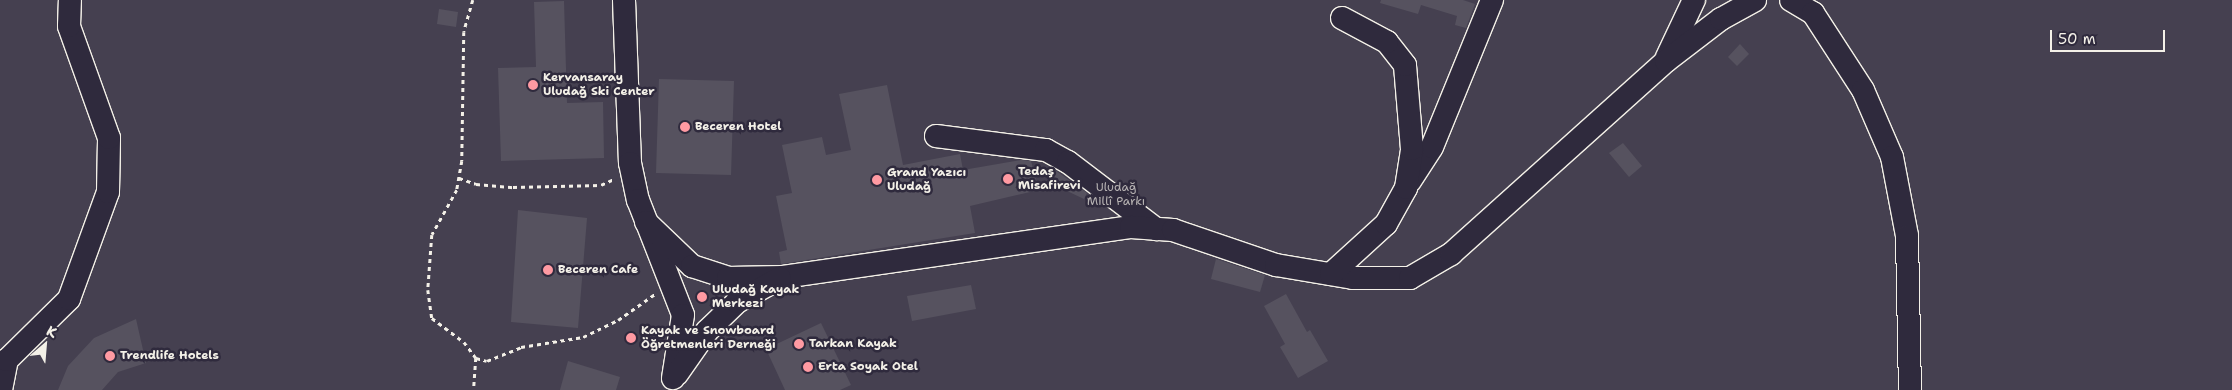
<!DOCTYPE html>
<html>
<head>
<meta charset="utf-8">
<style>
	body { margin:0 }
	#map { position:relative; width:2232px; height:390px; overflow:hidden; background:#2f2a3d; font-family:"Shantell Sans",sans-serif }
	div>[style] { position:absolute }
	[style*='--x'] { left:calc(var(--x)*1px); top:calc(var(--y)*1px); width:calc(var(--w)*1px); rotate:calc(var(--a)*1deg) }
	.green>* { inset:0; background:#454050 }
	.building>* { inset:0; background:#56525f }
	.path>* { height:2.5px; margin-top:-1.25px; transform-origin:0; background:repeating-linear-gradient(90deg,#f4f1e8 0 4px,transparent 0 8px) }
	.roads { filter:drop-shadow(1px 0 #f4f1e8) drop-shadow(-1px 0 #f4f1e8) drop-shadow(0 1px #f4f1e8) drop-shadow(0 -1px #f4f1e8) }
	.minor>* { height:22px; margin:-11px; padding:0 11px; transform-origin:11px; border-radius:11px; background:#2f2a3d }
	.dots>* { width:14px; height:14px; translate:-50% -50%; box-sizing:border-box; border:2px solid #2f2a3d; border-radius:50% }
	span { translate:-50% -50%; white-space:nowrap; text-align:center; line-height:1.15; -webkit-text-stroke:5px #2f2a3d; paint-order:stroke }
	.poi-label { font-size:12px; color:#f4f1e8; font-weight:700 }
	.left { translate:0 -50%; text-align:left }
	.park-label { font-size:12px; color:#b7b3b3 }
	.north { position:absolute; left:20px; top:320px; width:50px; height:50px; -webkit-text-stroke:4px #2f2a3d; paint-order:stroke; rotate:27deg; font-size:14px; font-weight:700; line-height:20px; text-align:center; color:#f4f1e8 }
	.north::after { content:''; display:block; margin:auto; width:18px; height:22px; background:#f4f1e8; clip-path:polygon(50% 0,100% 100%,50% 72%,0 100%) }
	.scale { position:absolute; left:2050px; top:30px; width:115px; height:22px; box-sizing:border-box; border:2px solid #f4f1e8; border-top:0; padding-left:6px; font-size:15px; line-height:18px; white-space:nowrap; color:#f4f1e8; -webkit-text-stroke:4px #2f2a3d; paint-order:stroke }
</style>
</head>
<body>
<div id="map">
	<div class="green">
		<i style="clip-path:polygon(0 0,2232px 0,2232px 390px,0 390px)"></i>
	</div>
	<div class="building">
		<i style="clip-path:polygon(1381px 0,1463px 0,1475px 4px,1466px 28px,1455px 25px,1457px 16px,1421px 5px,1418px 14px,1380px 3px)"></i>
		<i style="clip-path:polygon(564px 1px,567px 103px,603px 102px,604px 158px,501px 161px,498px 68px,536px 67px,534px 2px)"></i>
		<i style="clip-path:polygon(439px 9px,458px 12px,456px 27px,437px 24px)"></i>
		<i style="clip-path:polygon(1740px 44px,1749px 54px,1737px 66px,1728px 57px)"></i>
		<i style="clip-path:polygon(659px 79px,734px 81px,731px 175px,656px 173px)"></i>
		<i style="clip-path:polygon(887px 85px,903px 165px,960px 154px,963px 170px,1021px 160px,1031px 161px,1039px 190px,970px 206px,975px 233px,781px 264px,779px 252px,787px 250px,776px 196px,792px 193px,782px 145px,822px 137px,826px 155px,851px 150px,839px 94px)"></i>
		<i style="clip-path:polygon(1623px 143px,1642px 166px,1629px 177px,1609px 153px)"></i>
		<i style="clip-path:polygon(1055px 170px,1087px 193px,1084px 199px,1050px 183px)"></i>
		<i style="clip-path:polygon(518px 210px,587px 218px,578px 328px,511px 322px)"></i>
		<i style="clip-path:polygon(1216px 259px,1265px 275px,1260px 292px,1211px 279px)"></i>
		<i style="clip-path:polygon(971px 285px,976px 309px,912px 321px,907px 296px)"></i>
		<i style="clip-path:polygon(1286px 294px,1307px 332px,1310px 330px,1328px 361px,1298px 378px,1280px 347px,1285px 344px,1264px 306px)"></i>
		<i style="clip-path:polygon(136px 319px,146px 363px,118px 372px,102px 390px,58px 390px,68px 366px,94px 338px)"></i>
		<i style="clip-path:polygon(821px 323px,851px 385px,840px 390px,785px 390px,766px 349px)"></i>
		<i style="clip-path:polygon(568px 361px,620px 377px,616px 390px,560px 390px)"></i>
	</div>
	<div class="path">
		<i style="--x:473;--y:0;--w:33;--a:106"></i>
		<i style="--x:464;--y:32;--w:129;--a:90.9"></i>
		<i style="--x:462;--y:161;--w:29;--a:100"></i>
		<i style="--x:457;--y:190;--w:51;--a:119.1"></i>
		<i style="--x:432;--y:235;--w:55;--a:94.2"></i>
		<i style="--x:428;--y:290;--w:28;--a:82"></i>
		<i style="--x:432;--y:318;--w:40;--a:37"></i>
		<i style="--x:464;--y:342;--w:20;--a:53"></i>
		<i style="--x:476;--y:358;--w:32;--a:94"></i>
		<i style="--x:459;--y:178;--w:18;--a:19"></i>
		<i style="--x:476;--y:184;--w:37;--a:5"></i>
		<i style="--x:513;--y:187;--w:88;--a:-1.3"></i>
		<i style="--x:601;--y:185;--w:14;--a:-25"></i>
		<i style="--x:476;--y:358;--w:11;--a:15"></i>
		<i style="--x:487;--y:361;--w:37;--a:-22"></i>
		<i style="--x:521;--y:347;--w:63;--a:-9.2"></i>
		<i style="--x:583;--y:337;--w:39;--a:-26"></i>
		<i style="--x:618;--y:320;--w:45;--a:-35.1"></i>
	</div>
	<div class="roads">
		<div class="minor">
			<i style="--x:624;--y:0;--w:163;--a:87.9"></i>
			<i style="--x:630;--y:163;--w:38;--a:78"></i>
			<i style="--x:638;--y:200;--w:123;--a:68.6"></i>
			<i style="--x:683;--y:315;--w:64;--a:99"></i>
			<i style="--x:1791;--y:0;--w:26;--a:31"></i>
			<i style="--x:1813;--y:13;--w:92;--a:57"></i>
			<i style="--x:1863;--y:90;--w:73;--a:66.6"></i>
			<i style="--x:1892;--y:157;--w:80;--a:79.2"></i>
			<i style="--x:1907;--y:236;--w:154;--a:88.9"></i>
			<i style="--x:1667;--y:57;--w:63;--a:-64.7"></i>
			<i style="--x:936;--y:136;--w:111;--a:7.3"></i>
			<i style="--x:1046;--y:150;--w:25;--a:29"></i>
			<i style="--x:1068;--y:162;--w:111;--a:37.3"></i>
			<i style="--x:1410;--y:181;--w:40;--a:-57.1"></i>
			<i style="--x:1432;--y:147;--w:159;--a:-67.8"></i>
			<i style="--x:646;--y:222;--w:64;--a:43.7"></i>
			<i style="--x:692;--y:266;--w:38;--a:18"></i>
			<i style="--x:728;--y:278;--w:55;--a:-1"></i>
			<i style="--x:783;--y:277;--w:352;--a:-8.2"></i>
			<i style="--x:1131;--y:227;--w:42;--a:4.1"></i>
			<i style="--x:1173;--y:230;--w:109;--a:18.8"></i>
			<i style="--x:1276;--y:265;--w:78;--a:9.6"></i>
			<i style="--x:1353;--y:278;--w:57;--a:0"></i>
			<i style="--x:1410;--y:278;--w:48;--a:-30.3"></i>
			<i style="--x:1451;--y:254;--w:289;--a:-41.9"></i>
			<i style="--x:1666;--y:61;--w:69;--a:-37.4"></i>
			<i style="--x:1721;--y:19;--w:39;--a:-29"></i>
			<i style="--x:1331;--y:274;--w:74;--a:-42.3"></i>
			<i style="--x:1386;--y:224;--w:41;--a:-60.9"></i>
			<i style="--x:1406;--y:188;--w:39;--a:-81"></i>
			<i style="--x:1412;--y:149;--w:84;--a:-94.8"></i>
			<i style="--x:1405;--y:65;--w:29;--a:-128"></i>
			<i style="--x:1387;--y:42;--w:51;--a:-151.9"></i>
			<i style="--x:677;--y:374;--w:52;--a:-55.1"></i>
			<i style="--x:707;--y:331;--w:42;--a:-44"></i>
			<i style="--x:737;--y:302;--w:49;--a:-29.2"></i>
			<i style="--x:1;--y:390;--w:31;--a:-79"></i>
			<i style="--x:7;--y:360;--w:87;--a:-44.5"></i>
			<i style="--x:69;--y:299;--w:114;--a:-70"></i>
			<i style="--x:108;--y:192;--w:54;--a:-88.9"></i>
			<i style="--x:109;--y:138;--w:119;--a:-109.7"></i>
			<i style="--x:69;--y:26;--w:26;--a:-88"></i>
		</div>
	</div>
	<div class="dots">
		<i style="left:533px;top:85px;background:#ff9aa2"></i>
		<i style="left:685px;top:127px;background:#ff9aa2"></i>
		<i style="left:1008px;top:179px;background:#ff9aa2"></i>
		<i style="left:877px;top:180px;background:#ff9aa2"></i>
		<i style="left:548px;top:270px;background:#ff9aa2"></i>
		<i style="left:702px;top:297px;background:#ff9aa2"></i>
		<i style="left:631px;top:338px;background:#ff9aa2"></i>
		<i style="left:799px;top:344px;background:#ff9aa2"></i>
		<i style="left:110px;top:356px;background:#ff9aa2"></i>
		<i style="left:808px;top:367px;background:#ff9aa2"></i>
	</div>
	<div class="poi-label">
		<span class="left" style="left:543px;top:85px">Kervansaray<br>Uludağ Ski Center</span>
		<span class="left" style="left:695px;top:127px">Beceren Hotel</span>
		<span class="left" style="left:1018px;top:179px">Tedaş<br>Misafirevi</span>
		<span class="left" style="left:887px;top:180px">Grand Yazıcı<br>Uludağ</span>
		<span class="left" style="left:558px;top:270px">Beceren Cafe</span>
		<span class="left" style="left:712px;top:297px">Uludağ Kayak<br>Merkezi</span>
		<span class="left" style="left:641px;top:338px">Kayak ve Snowboard<br>Öğretmenleri Derneği</span>
		<span class="left" style="left:809px;top:344px">Tarkan Kayak</span>
		<span class="left" style="left:120px;top:356px">Trendlife Hotels</span>
		<span class="left" style="left:818px;top:367px">Erta Soyak Otel</span>
	</div>
	<div class="park-label">
		<span style="left:1116px;top:195px">Uludağ<br>Millî Parkı</span>
	</div>
	<div class="north">K</div>
	<div class="scale">50 m</div>
</div>
</body>
</html>
